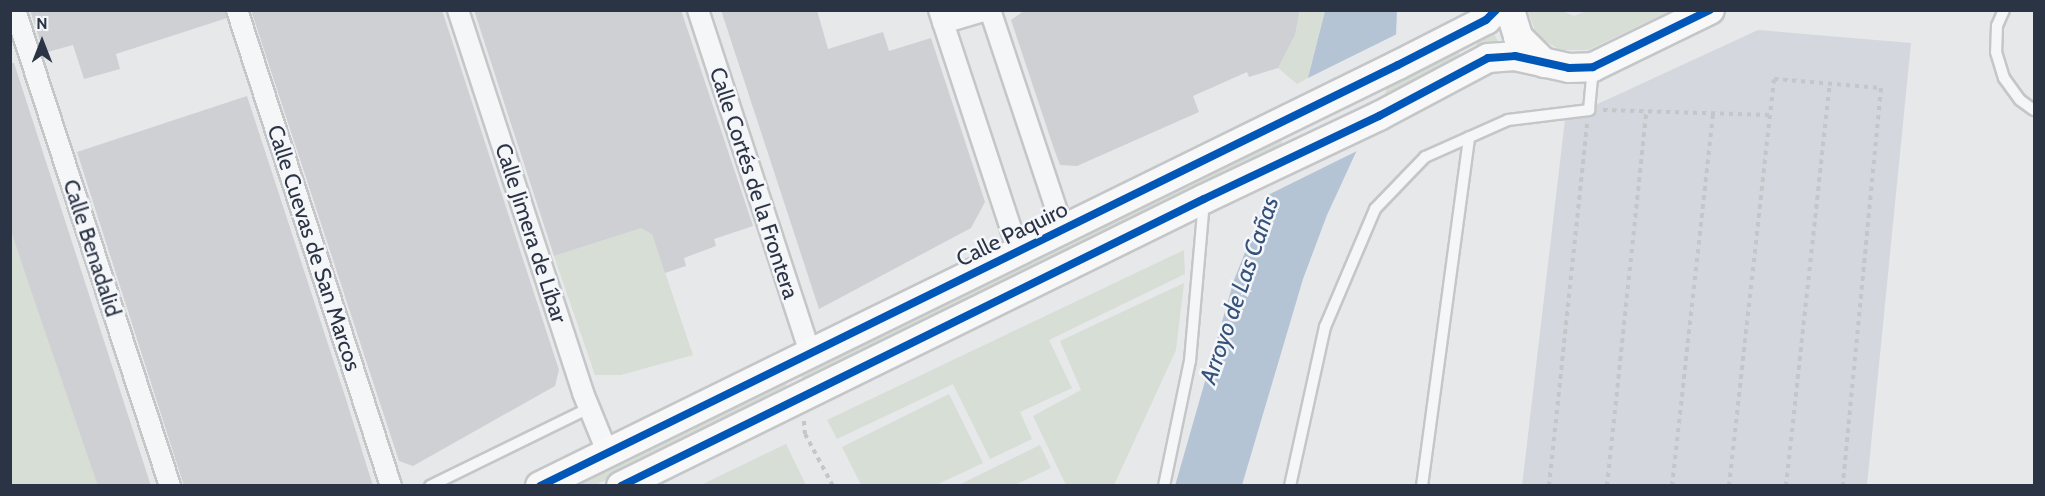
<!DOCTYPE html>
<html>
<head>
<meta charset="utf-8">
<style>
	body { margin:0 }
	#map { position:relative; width:2045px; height:496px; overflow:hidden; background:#e6e8ea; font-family:Cabin,sans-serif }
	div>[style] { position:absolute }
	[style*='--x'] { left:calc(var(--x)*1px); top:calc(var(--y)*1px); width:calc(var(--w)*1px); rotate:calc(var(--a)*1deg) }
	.built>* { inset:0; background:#d4d7dd }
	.green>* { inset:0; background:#d6ded6 }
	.water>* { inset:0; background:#b4c4d5 }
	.pier>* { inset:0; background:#e6e8ea }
	.building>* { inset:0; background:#ced0d3 }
	.path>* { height:4px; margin-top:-2px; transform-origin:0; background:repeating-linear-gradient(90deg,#c5c6ca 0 4.5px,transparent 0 9px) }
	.roads { filter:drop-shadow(2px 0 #c4c6c8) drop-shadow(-2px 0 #c4c6c8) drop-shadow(0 2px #c4c6c8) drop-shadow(0 -2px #c4c6c8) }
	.service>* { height:10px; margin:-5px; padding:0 5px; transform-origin:5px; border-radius:5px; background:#f5f6f7 }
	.minor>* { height:20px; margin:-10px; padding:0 10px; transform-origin:10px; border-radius:10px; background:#f5f6f7 }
	.secondary>* { height:28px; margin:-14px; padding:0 14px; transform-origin:14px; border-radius:14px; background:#f8f8f8 }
	.cycleway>* { height:8px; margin:-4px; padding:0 4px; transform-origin:4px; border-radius:4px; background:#0057b8 }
	span { translate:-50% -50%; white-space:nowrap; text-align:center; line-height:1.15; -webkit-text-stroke:5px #f4f6f9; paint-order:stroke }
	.street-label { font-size:22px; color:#2b3445 }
	.water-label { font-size:24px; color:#34527a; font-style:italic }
	.frame { position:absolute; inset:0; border:12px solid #2b3445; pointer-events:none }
	.north { position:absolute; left:12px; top:12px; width:60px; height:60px; -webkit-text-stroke:4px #f4f6f9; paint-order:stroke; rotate:0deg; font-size:16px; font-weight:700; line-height:24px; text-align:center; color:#2b3445 }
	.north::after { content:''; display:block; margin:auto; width:21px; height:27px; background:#2b3445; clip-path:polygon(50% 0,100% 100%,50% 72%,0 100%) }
</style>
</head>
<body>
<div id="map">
	<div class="built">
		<i style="clip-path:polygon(1758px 30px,1911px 43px,1867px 485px,1522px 486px,1565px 119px)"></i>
	</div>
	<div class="green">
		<i style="clip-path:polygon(1300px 11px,1325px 11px,1308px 78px,1297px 84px,1278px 68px,1295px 35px)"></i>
		<i style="clip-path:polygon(1528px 11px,1562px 11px,1574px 16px,1586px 11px,1670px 11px,1588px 50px,1560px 50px,1537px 36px)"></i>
		<i style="clip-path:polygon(1492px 29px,1499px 44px,1479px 49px,1474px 37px)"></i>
		<i style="clip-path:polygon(1456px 46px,1461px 58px,1384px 96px,1390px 78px)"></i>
		<i style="clip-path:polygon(1282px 133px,1282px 146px,805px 383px,799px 371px)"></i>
		<i style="clip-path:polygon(649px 225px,693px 355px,621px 375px,595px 375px,554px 256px)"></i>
		<i style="clip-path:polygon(10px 228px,30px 288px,98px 485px,12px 485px)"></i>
		<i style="clip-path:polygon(1184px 250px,1185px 274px,1049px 340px,1072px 388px,1020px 412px,1032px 439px,990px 459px,953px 384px,837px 439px,827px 420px)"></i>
		<i style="clip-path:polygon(1184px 283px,1176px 350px,1114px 485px,1066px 485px,1033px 416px,1081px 390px,1060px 341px)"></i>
		<i style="clip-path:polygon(783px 378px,789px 390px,595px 485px,560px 486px)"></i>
		<i style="clip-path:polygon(949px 394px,983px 463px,936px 485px,861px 485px,842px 447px)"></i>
		<i style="clip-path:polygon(786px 444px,806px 485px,701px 485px)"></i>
		<i style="clip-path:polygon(1040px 445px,1051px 468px,1015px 485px,959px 485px)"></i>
	</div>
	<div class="water">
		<i style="clip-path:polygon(1325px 11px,1397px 11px,1396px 35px,1357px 150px,1327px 215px,1303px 279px,1242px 485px,1175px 486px,1234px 280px,1268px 195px,1308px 78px)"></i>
	</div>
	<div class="pier">
		<i style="clip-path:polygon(1399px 33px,1361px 149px,1264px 197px,1304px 80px)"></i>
	</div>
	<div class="building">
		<i style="clip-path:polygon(30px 10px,225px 10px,227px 18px,116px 54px,120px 69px,84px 79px,73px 45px,44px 53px)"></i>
		<i style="clip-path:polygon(251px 10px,442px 10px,559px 370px,555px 386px,413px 466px,399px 461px)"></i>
		<i style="clip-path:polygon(474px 10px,681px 10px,753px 226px,714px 239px,716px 246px,684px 258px,686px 266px,665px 273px,652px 234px,641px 228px,554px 256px)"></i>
		<i style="clip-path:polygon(721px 10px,817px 10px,828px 49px,883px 32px,889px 51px,931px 38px,985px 202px,971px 228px,819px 309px)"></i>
		<i style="clip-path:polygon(1025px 10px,1300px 10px,1295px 35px,1278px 68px,1249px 77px,1247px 72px,1193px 96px,1199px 112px,1077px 166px,1060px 165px,1054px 149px,1011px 20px)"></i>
		<i style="clip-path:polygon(10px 63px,14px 63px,151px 486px,98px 486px,30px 288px,10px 228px)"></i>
		<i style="clip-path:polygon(247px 96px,345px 396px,373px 486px,184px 486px,77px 152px)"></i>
	</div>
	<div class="path">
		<i style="--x:1603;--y:110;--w:167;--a:1.7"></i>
		<i style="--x:804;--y:421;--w:13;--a:86"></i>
		<i style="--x:805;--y:434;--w:59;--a:61.7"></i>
		<i style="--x:1549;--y:486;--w:364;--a:-84"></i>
		<i style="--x:1607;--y:486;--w:376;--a:-84"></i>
		<i style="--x:1672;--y:486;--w:374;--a:-83.7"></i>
		<i style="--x:1729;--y:486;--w:409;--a:-83.7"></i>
		<i style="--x:1774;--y:79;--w:107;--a:4.8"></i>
		<i style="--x:1881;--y:88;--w:400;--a:95.5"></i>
		<i style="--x:1786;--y:486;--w:404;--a:-83.8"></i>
	</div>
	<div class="roads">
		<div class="service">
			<i style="--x:2004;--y:10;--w:17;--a:114"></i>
			<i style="--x:1997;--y:26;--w:26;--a:92"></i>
			<i style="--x:1996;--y:52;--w:27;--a:73"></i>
			<i style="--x:2004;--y:78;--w:27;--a:54"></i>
			<i style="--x:2020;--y:100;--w:17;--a:36"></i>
			<i style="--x:430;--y:486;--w:177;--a:-26.1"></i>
			<i style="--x:1164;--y:486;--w:128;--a:-78.3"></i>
			<i style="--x:1190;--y:361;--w:161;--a:-85"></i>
			<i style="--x:1290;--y:486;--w:163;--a:-77.6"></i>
			<i style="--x:1325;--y:327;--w:128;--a:-67"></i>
			<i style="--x:1375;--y:209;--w:72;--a:-46.1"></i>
			<i style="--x:1425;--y:157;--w:91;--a:-24"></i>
			<i style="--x:1508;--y:120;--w:82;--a:-7"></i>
			<i style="--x:1589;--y:110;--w:43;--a:-84.7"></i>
			<i style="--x:1422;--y:486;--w:352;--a:-82.3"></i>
		</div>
		<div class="minor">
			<i style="--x:15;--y:10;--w:501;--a:71.96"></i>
			<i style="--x:237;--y:10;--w:500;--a:72.07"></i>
			<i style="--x:458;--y:10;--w:403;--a:71.9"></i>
			<i style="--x:583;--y:393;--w:66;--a:67.7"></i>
			<i style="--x:698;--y:10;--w:363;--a:71.9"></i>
			<i style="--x:939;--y:10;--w:253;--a:71.8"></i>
			<i style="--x:990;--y:10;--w:231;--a:71.6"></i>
			<i style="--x:943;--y:23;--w:46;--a:-16.5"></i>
		</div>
		<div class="secondary">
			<i style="--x:1510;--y:10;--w:28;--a:73"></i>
			<i style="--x:1518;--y:37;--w:37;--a:45"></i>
			<i style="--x:540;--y:486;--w:956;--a:-26.14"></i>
			<i style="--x:1398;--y:65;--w:99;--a:-27.1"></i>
			<i style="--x:1486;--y:20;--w:14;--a:-45"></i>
			<i style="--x:621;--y:486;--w:650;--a:-26.21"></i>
			<i style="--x:1204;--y:199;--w:194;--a:-25.4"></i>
			<i style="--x:1379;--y:116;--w:123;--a:-28"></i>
			<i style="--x:1488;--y:58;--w:27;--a:-4"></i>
			<i style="--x:1515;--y:56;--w:55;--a:12.5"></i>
			<i style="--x:1569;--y:68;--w:24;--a:-2"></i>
			<i style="--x:1593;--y:67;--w:130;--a:-26"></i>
		</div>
	</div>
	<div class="cycleway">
		<i style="--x:540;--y:486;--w:956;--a:-26.14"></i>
		<i style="--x:1398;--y:65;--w:99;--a:-27.1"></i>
		<i style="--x:1486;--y:20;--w:14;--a:-45"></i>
		<i style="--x:621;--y:486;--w:650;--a:-26.21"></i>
		<i style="--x:1204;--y:199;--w:194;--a:-25.4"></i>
		<i style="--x:1379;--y:116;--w:123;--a:-28"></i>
		<i style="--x:1488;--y:58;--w:27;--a:-4"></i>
		<i style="--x:1515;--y:56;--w:55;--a:12.5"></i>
		<i style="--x:1569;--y:68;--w:24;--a:-2"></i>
		<i style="--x:1593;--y:67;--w:130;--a:-26"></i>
	</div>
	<div class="street-label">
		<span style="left:754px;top:183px;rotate:72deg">Calle Cortés de la Frontera</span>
		<span style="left:531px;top:233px;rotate:72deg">Calle Jimera de Líbar</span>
		<span style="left:1012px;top:234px;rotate:-26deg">Calle Paquiro</span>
		<span style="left:92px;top:248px;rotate:72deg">Calle Benadalid</span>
		<span style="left:314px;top:248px;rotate:72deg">Calle Cuevas de San Marcos</span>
	</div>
	<div class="water-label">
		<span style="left:1239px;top:290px;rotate:-71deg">Arroyo de Las Cañas</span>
	</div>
	<div class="frame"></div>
	<div class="north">N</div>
</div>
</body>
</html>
